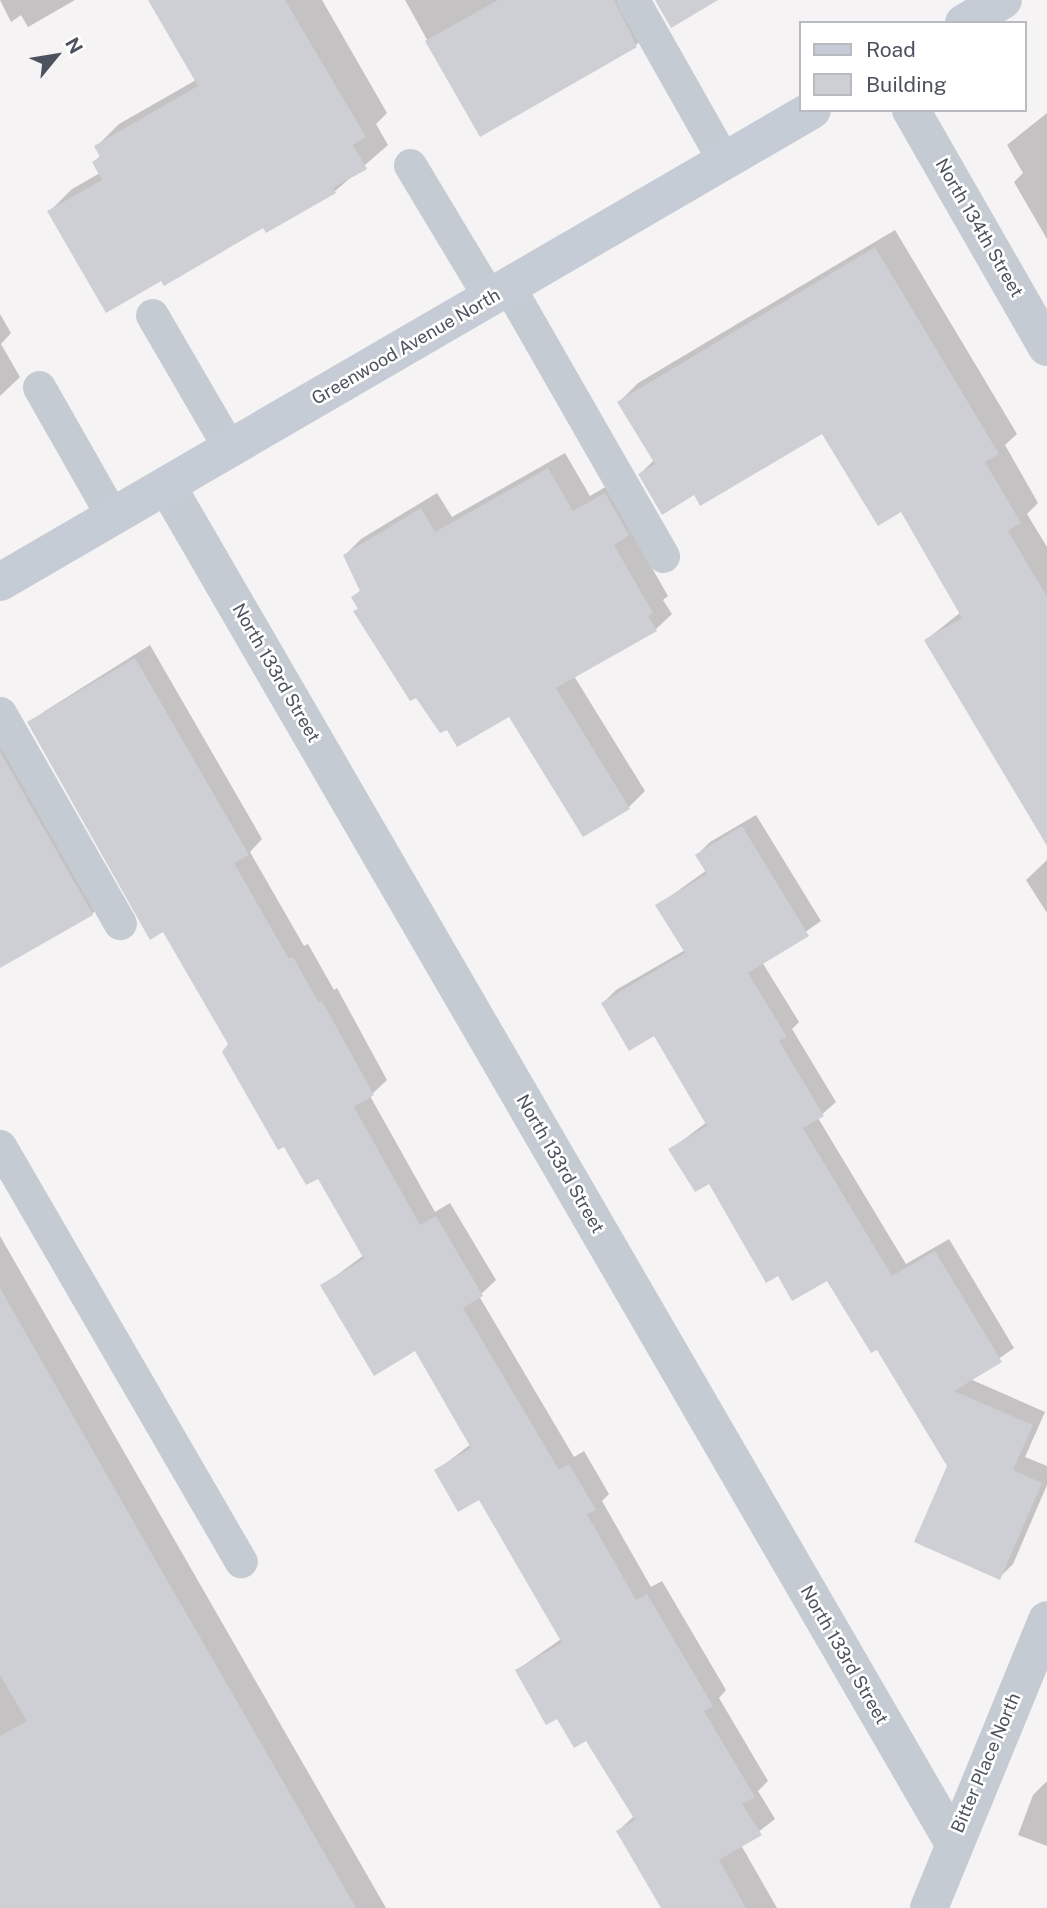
<!DOCTYPE html>
<html>
<head>
<meta charset="utf-8">
<style>
	body { margin:0 }
	#map { position:relative; width:1047px; height:1908px; overflow:hidden; background:#f5f3f3; font-family:"Public Sans",sans-serif }
	div>[style] { position:absolute }
	[style*='--x'] { left:calc(var(--x)*1px); top:calc(var(--y)*1px); width:calc(var(--w)*1px); rotate:calc(var(--a)*1deg) }
	.shadow>* { inset:0; background:#0003 }
	.building>* { inset:0; background:#cdcfd4 }
	.lane>* { height:33px; margin:-16.5px; padding:0 16.5px; transform-origin:16.5px; border-radius:16.5px; background:#c5cbd2 }
	.street>* { height:38px; margin:-19px; padding:0 19px; transform-origin:19px; border-radius:19px; background:#c5cbd2 }
	.secondary>* { height:38px; margin:-19px; padding:0 19px; transform-origin:19px; border-radius:19px; background:#c6ccd6 }
	span { translate:-50% -50%; white-space:nowrap; text-align:center; line-height:1.15; -webkit-text-stroke:5px #fff; paint-order:stroke }
	.street-label { font-size:18px; color:#4c535e }
	.legend { position:absolute; left:799px; top:21px; width:228px; height:91px; box-sizing:border-box; background:#fff; border:2px solid #b7babf; margin:0; padding:9px 12px; list-style:none; font-size:21px; color:#4c535e }
	.legend li { display:flex; align-items:center; gap:14px; height:35px }
	.legend b { width:35px; border:2px solid #b7babf }
	.north { position:absolute; left:21px; top:21px; width:70px; height:70px; -webkit-text-stroke:5px #fff; paint-order:stroke; rotate:60deg; font-size:19px; font-weight:700; line-height:28px; text-align:center; color:#4c535e }
	.north::after { content:''; display:block; margin:auto; width:24px; height:32px; background:#4c535e; clip-path:polygon(50% 0,100% 100%,50% 72%,0 100%) }
</style>
</head>
<body>
<div id="map">
	<div class="shadow">
		<i style="clip-path:polygon(0 0,75px 0,28px 27px,21px 15px,11px 22px)"></i>
		<i style="clip-path:polygon(150px 0,322px 0,387px 113px,376px 124px,388px 145px,334px 192px,162px 279px,49px 212px,72px 189px,100px 173px,94px 162px,101px 155px,96px 147px,119px 124px,196px 80px)"></i>
		<i style="clip-path:polygon(405px 0,633px 0,650px 32px,636px 45px,480px 135px)"></i>
		<i style="clip-path:polygon(1047px 113px,1047px 239px,1014px 182px,1023px 173px,1007px 145px)"></i>
		<i style="clip-path:polygon(895px 230px,1017px 434px,1005px 445px,1038px 503px,1027px 514px,1047px 547px,1047px 843px,926px 640px,961px 612px,901px 510px,823px 431px,694px 493px,640px 474px,654px 460px,619px 402px,638px 383px)"></i>
		<i style="clip-path:polygon(0 314px,11px 333px,1px 344px,20px 377px,0 396px)"></i>
		<i style="clip-path:polygon(565px 453px,590px 496px,621px 478px,631px 531px,668px 596px,663px 600px,672px 614px,655px 630px,574px 676px,645px 791px,629px 807px,583px 835px,509px 714px,448px 727px,355px 611px,359px 608px,353px 597px,361px 590px,345px 555px,361px 539px,437px 493px,452px 517px)"></i>
		<i style="clip-path:polygon(150px 645px,262px 839px,250px 852px,304px 946px,308px 944px,334px 990px,337px 988px,387px 1080px,370px 1096px,435px 1212px,450px 1203px,496px 1280px,479px 1296px,574px 1457px,584px 1451px,609px 1494px,602px 1501px,651px 1587px,662px 1581px,726px 1690px,719px 1698px,768px 1781px,758px 1791px,775px 1819px,741px 1845px,777px 1908px,663px 1908px,618px 1831px,634px 1816px,586px 1738px,557px 1716px,517px 1670px,561px 1639px,480px 1497px,436px 1471px,471px 1444px,416px 1349px,322px 1286px,364px 1255px,318px 1177px,230px 1044px,164px 930px,31px 725px,45px 711px)"></i>
		<i style="clip-path:polygon(0 739px,111px 895px,92px 914px,0 965px)"></i>
		<i style="clip-path:polygon(756px 815px,821px 921px,762px 962px,799px 1022px,792px 1029px,836px 1102px,818px 1118px,906px 1264px,949px 1239px,1014px 1348px,970px 1379px,1045px 1412px,1025px 1457px,1047px 1466px,1047px 1485px,1013px 1564px,1000px 1577px,949px 1466px,877px 1348px,828px 1278px,778px 1274px,710px 1181px,671px 1149px,707px 1122px,655px 1034px,603px 1003px,616px 990px,685px 950px,658px 905px,707px 870px,697px 855px,710px 842px)"></i>
		<i style="clip-path:polygon(1047px 860px,1047px 913px,1026px 880px)"></i>
		<i style="clip-path:polygon(0 1236px,386px 1908px,0 1908px)"></i>
		<i style="clip-path:polygon(1046px 1782px,1047px 1782px,1047px 1846px,1018px 1835px,1033px 1795px)"></i>
	</div>
	<div class="building">
		<i style="clip-path:polygon(148px 0,285px 0,366px 137px,353px 145px,367px 169px,333px 188px,336px 193px,266px 233px,263px 228px,164px 286px,161px 281px,106px 313px,47px 211px,102px 180px,92px 162px,100px 157px,94px 146px,198px 86px)"></i>
		<i style="clip-path:polygon(498px 0,614px 0,637px 47px,480px 137px,425px 41px)"></i>
		<i style="clip-path:polygon(655px 0,718px 0,671px 28px)"></i>
		<i style="clip-path:polygon(875px 247px,999px 454px,985px 462px,1021px 523px,1008px 531px,1047px 597px,1047px 846px,924px 640px,962px 618px,901px 512px,878px 526px,822px 434px,700px 506px,694px 495px,662px 515px,638px 474px,655px 464px,617px 402px)"></i>
		<i style="clip-path:polygon(548px 468px,573px 511px,605px 493px,629px 535px,614px 545px,653px 613px,648px 616px,657px 631px,556px 688px,630px 809px,583px 837px,509px 717px,457px 747px,447px 730px,440px 733px,416px 698px,410px 701px,353px 611px,358px 609px,351px 597px,360px 591px,343px 555px,421px 508px,435px 532px)"></i>
		<i style="clip-path:polygon(135px 658px,249px 855px,234px 863px,289px 959px,293px 957px,319px 1003px,322px 1001px,374px 1095px,354px 1107px,420px 1225px,436px 1216px,483px 1296px,463px 1308px,559px 1470px,569px 1464px,596px 1510px,587px 1514px,636px 1600px,647px 1594px,713px 1706px,704px 1711px,755px 1797px,742px 1804px,762px 1835px,719px 1860px,746px 1908px,661px 1908px,616px 1831px,635px 1820px,586px 1741px,574px 1748px,557px 1719px,546px 1725px,515px 1670px,562px 1643px,479px 1500px,458px 1512px,434px 1470px,471px 1448px,415px 1351px,374px 1376px,320px 1285px,364px 1259px,318px 1179px,306px 1185px,284px 1147px,278px 1150px,222px 1052px,228px 1044px,163px 932px,150px 940px,27px 722px)"></i>
		<i style="clip-path:polygon(0 752px,93px 915px,0 968px)"></i>
		<i style="clip-path:polygon(742px 826px,809px 936px,748px 973px,787px 1037px,779px 1041px,824px 1116px,803px 1128px,892px 1276px,935px 1251px,1002px 1362px,954px 1391px,1033px 1425px,1013px 1470px,1042px 1483px,1000px 1580px,914px 1542px,947px 1466px,877px 1350px,871px 1353px,827px 1281px,792px 1301px,778px 1276px,766px 1283px,709px 1184px,695px 1192px,668px 1149px,707px 1126px,654px 1036px,629px 1051px,601px 1003px,685px 953px,655px 905px,707px 874px,695px 855px)"></i>
		<i style="clip-path:polygon(0 1288px,156px 1561px,356px 1908px,0 1908px,0 1736px,27px 1721px,0 1675px)"></i>
	</div>
	<div class="lane">
		<i style="--x:633;--y:0;--w:185;--a:60.5"></i>
		<i style="--x:410;--y:165;--w:155;--a:59"></i>
		<i style="--x:509;--y:287;--w:310;--a:60.2"></i>
		<i style="--x:152;--y:315;--w:155;--a:59.8"></i>
		<i style="--x:39;--y:387;--w:150;--a:60.4"></i>
		<i style="--x:0;--y:713;--w:242;--a:60.3"></i>
		<i style="--x:0;--y:1146;--w:480;--a:59.9"></i>
	</div>
	<div class="street">
		<i style="--x:911;--y:110;--w:273;--a:60.2"></i>
		<i style="--x:167;--y:486;--w:1567;--a:59.9"></i>
		<i style="--x:929;--y:1908;--w:311;--a:-67.7"></i>
	</div>
	<div class="secondary">
		<i style="--x:964;--y:23;--w:45;--a:-30.5"></i>
		<i style="--x:0;--y:582;--w:939;--a:-30.17"></i>
	</div>
	<div class="street-label">
		<span style="left:979px;top:228px;rotate:60deg">North 134th Street</span>
		<span style="left:406px;top:347px;rotate:-30deg">Greenwood Avenue North</span>
		<span style="left:276px;top:673px;rotate:60deg">North 133rd Street</span>
		<span style="left:560px;top:1164px;rotate:60deg">North 133rd Street</span>
		<span style="left:844px;top:1655px;rotate:60deg">North 133rd Street</span>
		<span style="left:986px;top:1763px;rotate:-67deg">Bitter Place North</span>
	</div>
	<ul class="legend">
	<li><b style="height:9px;background:#c6ccd6"></b>Road</li>
	<li><b style="height:19px;background:#cdcfd4"></b>Building</li>
	</ul>
	<div class="north">N</div>
</div>
</body>
</html>
